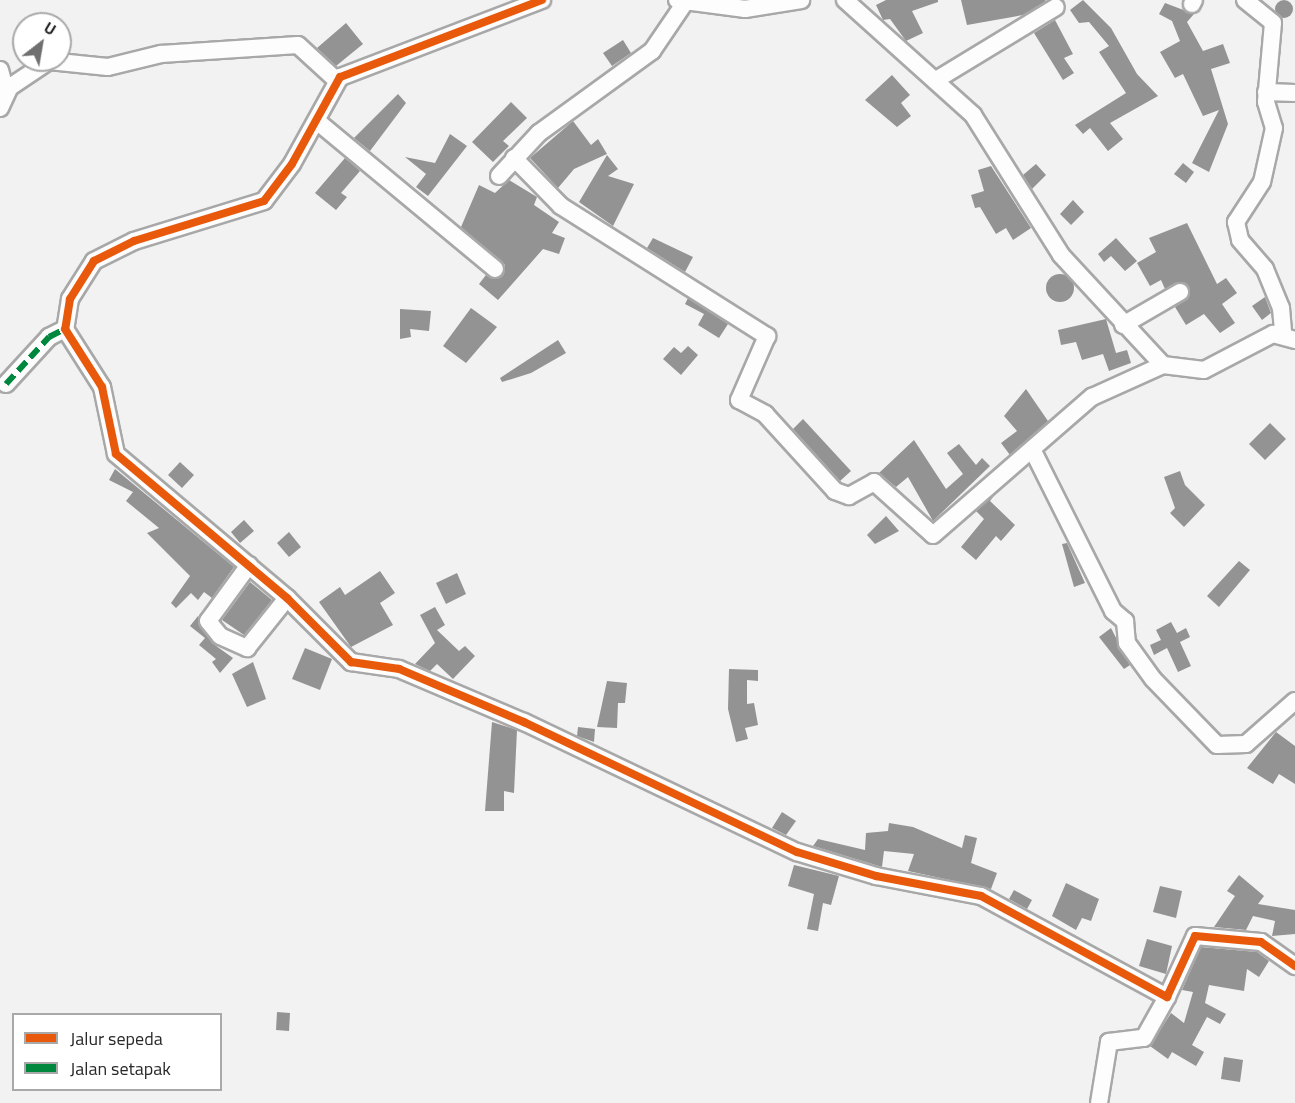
<!DOCTYPE html>
<html>
<head>
<meta charset="utf-8">
<style>
	body { margin:0 }
	#map { position:relative; width:1295px; height:1103px; overflow:hidden; background:#f2f2f2; font-family:"Titillium Web",sans-serif }
	div>[style] { position:absolute }
	[style*='--x'] { left:calc(var(--x)*1px); top:calc(var(--y)*1px); width:calc(var(--w)*1px); rotate:calc(var(--a)*1deg) }
	.building>* { inset:0; background:#939393 }
	.round { border-radius:50% }
	.roads { filter:drop-shadow(2px 0 #a8a8a8) drop-shadow(-2px 0 #a8a8a8) drop-shadow(0 2px #a8a8a8) drop-shadow(0 -2px #a8a8a8) }
	.street>* { height:16px; margin:-8px; padding:0 8px; transform-origin:8px; border-radius:8px; background:#fdfdfd }
	.quiet>* { height:6px; margin-top:-3px; transform-origin:0; background:repeating-linear-gradient(90deg,#00873e 0 12px,transparent 0 18px) }
	.cycleway>* { height:8px; margin:-4px; padding:0 4px; transform-origin:4px; border-radius:4px; background:#e8590c }
	span { translate:-50% -50%; white-space:nowrap; text-align:center; line-height:1.15; -webkit-text-stroke:6px #fff; paint-order:stroke }
	.legend { position:absolute; left:12px; top:1013px; width:210px; height:78px; box-sizing:border-box; background:#fff; border:2px solid #a9a9a9; margin:0; padding:8px 10px; list-style:none; font-size:18px; color:#282829 }
	.legend li { display:flex; align-items:center; gap:12px; height:30px }
	.legend b { width:30px; border:2px solid #a9a9a9 }
	.north { position:absolute; left:12px; top:12px; width:60px; height:60px; box-sizing:border-box; background:#fff; border:2px solid #a9a9a9; border-radius:50%; rotate:31deg; font-size:16px; font-weight:700; line-height:24px; text-align:center; color:#282829 }
	.north::after { content:''; display:block; margin:auto; width:21px; height:27px; background:#6f6f6f; clip-path:polygon(50% 0,100% 100%,50% 72%,0 100%) }
</style>
</head>
<body>
<div id="map">
	<div class="building">
		<i style="clip-path:polygon(886px 0,938px 0,938px 2px,912px 11px,923px 33px,906px 41px,890px 19px,883px 20px,876px 5px)"></i>
		<i style="clip-path:polygon(961px 0,1045px 0,1046px 1px,1023px 15px,967px 25px)"></i>
		<i style="clip-path:polygon(1083px 0,1111px 28px,1137px 74px,1158px 96px,1110px 123px,1123px 139px,1108px 151px,1090px 128px,1083px 134px,1075px 125px,1126px 93px,1099px 52px,1109px 46px,1089px 22px,1079px 23px,1070px 10px)"></i>
		<i class="round" style="left:1275px;top:0;width:18px;height:18px"></i>
		<i style="clip-path:polygon(1165px 3px,1194px 14px,1187px 22px,1203px 51px,1223px 44px,1230px 63px,1211px 69px,1228px 124px,1209px 172px,1192px 163px,1219px 110px,1203px 116px,1183px 74px,1175px 78px,1160px 52px,1180px 41px,1172px 21px,1159px 14px)"></i>
		<i style="clip-path:polygon(1055px 20px,1073px 54px,1064px 58px,1074px 73px,1063px 80px,1034px 33px)"></i>
		<i style="clip-path:polygon(346px 23px,363px 44px,336px 66px,317px 48px)"></i>
		<i style="clip-path:polygon(623px 40px,631px 53px,612px 66px,603px 53px)"></i>
		<i style="clip-path:polygon(892px 75px,910px 95px,901px 103px,911px 116px,897px 127px,865px 100px)"></i>
		<i style="clip-path:polygon(398px 94px,406px 103px,370px 151px,354px 138px)"></i>
		<i style="clip-path:polygon(511px 102px,527px 118px,503px 141px,509px 146px,493px 162px,472px 142px)"></i>
		<i style="clip-path:polygon(573px 121px,591px 145px,598px 139px,607px 154px,574px 169px,558px 188px,530px 158px)"></i>
		<i style="clip-path:polygon(450px 134px,467px 146px,428px 196px,416px 187px,426px 174px,405px 157px,435px 163px)"></i>
		<i style="clip-path:polygon(607px 155px,618px 169px,608px 176px,634px 184px,613px 226px,579px 202px)"></i>
		<i style="clip-path:polygon(345px 158px,360px 171px,341px 193px,347px 197px,336px 210px,315px 193px)"></i>
		<i style="clip-path:polygon(1183px 163px,1194px 172px,1186px 183px,1174px 174px)"></i>
		<i style="clip-path:polygon(1036px 164px,1046px 175px,1032px 189px,1023px 175px)"></i>
		<i style="clip-path:polygon(991px 166px,1031px 228px,1013px 240px,1006px 228px,996px 234px,980px 207px,975px 208px,971px 195px,984px 191px,978px 170px)"></i>
		<i style="clip-path:polygon(509px 180px,537px 197px,534px 205px,559px 222px,552px 233px,565px 238px,559px 254px,543px 249px,498px 300px,479px 284px,486px 275px,503px 276px,505px 265px,461px 227px,479px 185px,495px 193px)"></i>
		<i style="clip-path:polygon(1073px 200px,1084px 212px,1071px 225px,1060px 214px)"></i>
		<i style="clip-path:polygon(1187px 223px,1217px 284px,1226px 278px,1237px 293px,1222px 304px,1235px 323px,1220px 333px,1204px 314px,1186px 325px,1175px 307px,1189px 297px,1186px 283px,1165px 289px,1161px 280px,1150px 286px,1137px 263px,1156px 252px,1149px 238px)"></i>
		<i style="clip-path:polygon(653px 238px,693px 257px,685px 272px,647px 248px)"></i>
		<i style="clip-path:polygon(1116px 238px,1137px 261px,1125px 271px,1111px 256px,1104px 262px,1098px 254px)"></i>
		<i class="round" style="left:1046px;top:274px;width:28px;height:28px"></i>
		<i style="clip-path:polygon(1265px 297px,1271px 313px,1262px 320px,1252px 306px)"></i>
		<i style="clip-path:polygon(688px 298px,728px 324px,719px 338px,698px 325px,704px 314px,685px 304px)"></i>
		<i style="clip-path:polygon(471px 308px,497px 327px,466px 363px,443px 346px)"></i>
		<i style="clip-path:polygon(400px 309px,431px 311px,429px 331px,410px 329px,411px 337px,400px 339px)"></i>
		<i style="clip-path:polygon(1106px 319px,1116px 353px,1127px 350px,1131px 363px,1109px 371px,1103px 354px,1082px 360px,1076px 342px,1061px 345px,1058px 330px)"></i>
		<i style="clip-path:polygon(558px 340px,566px 353px,531px 373px,502px 382px,500px 378px)"></i>
		<i style="clip-path:polygon(688px 346px,698px 355px,681px 375px,663px 359px,674px 347px,681px 353px)"></i>
		<i style="clip-path:polygon(1026px 389px,1048px 421px,1010px 455px,1001px 443px,1017px 431px,1004px 416px)"></i>
		<i style="clip-path:polygon(803px 419px,851px 471px,840px 481px,793px 429px)"></i>
		<i style="clip-path:polygon(1270px 423px,1286px 439px,1265px 460px,1249px 444px)"></i>
		<i style="clip-path:polygon(914px 440px,946px 489px,963px 474px,947px 453px,959px 444px,976px 465px,982px 458px,990px 466px,933px 521px,908px 477px,896px 487px,879px 473px)"></i>
		<i style="clip-path:polygon(180px 462px,194px 475px,182px 488px,168px 475px)"></i>
		<i style="clip-path:polygon(115px 469px,234px 567px,212px 598px,204px 592px,198px 600px,191px 593px,176px 608px,171px 603px,190px 576px,147px 533px,159px 528px,126px 501px,133px 492px,109px 480px)"></i>
		<i style="clip-path:polygon(1180px 471px,1185px 485px,1205px 505px,1184px 527px,1170px 513px,1175px 508px,1164px 477px)"></i>
		<i style="clip-path:polygon(994px 496px,990px 501px,1015px 525px,1001px 541px,996px 536px,976px 560px,961px 547px,984px 519px,976px 511px)"></i>
		<i style="clip-path:polygon(886px 516px,899px 531px,875px 544px,867px 535px)"></i>
		<i style="clip-path:polygon(244px 520px,254px 531px,240px 543px,231px 532px)"></i>
		<i style="clip-path:polygon(289px 532px,301px 547px,289px 557px,277px 543px)"></i>
		<i style="clip-path:polygon(1067px 543px,1085px 583px,1074px 587px,1062px 544px)"></i>
		<i style="clip-path:polygon(1239px 561px,1250px 570px,1219px 607px,1207px 596px)"></i>
		<i style="clip-path:polygon(380px 571px,395px 593px,380px 603px,393px 625px,351px 647px,319px 602px,340px 587px,345px 595px)"></i>
		<i style="clip-path:polygon(457px 573px,466px 594px,446px 604px,436px 583px)"></i>
		<i style="clip-path:polygon(250px 582px,272px 600px,244px 635px,222px 620px)"></i>
		<i style="clip-path:polygon(435px 607px,445px 625px,437px 630px,459px 651px,465px 646px,475px 656px,453px 679px,437px 664px,430px 671px,415px 664px,435px 643px,420px 615px)"></i>
		<i style="clip-path:polygon(198px 616px,212px 643px,233px 658px,220px 673px,212px 662px,216px 659px,199px 645px,205px 638px,190px 626px)"></i>
		<i style="clip-path:polygon(1171px 622px,1177px 633px,1186px 628px,1190px 637px,1180px 642px,1191px 666px,1178px 672px,1167px 648px,1154px 655px,1150px 645px,1161px 640px,1156px 630px)"></i>
		<i style="clip-path:polygon(1111px 628px,1130px 665px,1124px 669px,1099px 637px)"></i>
		<i style="clip-path:polygon(305px 648px,332px 659px,320px 690px,292px 679px)"></i>
		<i style="clip-path:polygon(253px 662px,266px 699px,247px 707px,232px 674px)"></i>
		<i style="clip-path:polygon(729px 669px,758px 670px,758px 681px,747px 680px,747px 704px,754px 703px,758px 725px,745px 728px,748px 739px,736px 742px,728px 709px)"></i>
		<i style="clip-path:polygon(607px 681px,627px 683px,625px 703px,618px 703px,617px 728px,597px 727px)"></i>
		<i style="clip-path:polygon(492px 722px,517px 730px,514px 793px,504px 791px,504px 811px,485px 811px)"></i>
		<i style="clip-path:polygon(578px 727px,595px 729px,594px 742px,577px 736px)"></i>
		<i style="clip-path:polygon(1276px 732px,1295px 746px,1295px 784px,1279px 774px,1273px 784px,1247px 768px)"></i>
		<i style="clip-path:polygon(782px 812px,796px 821px,786px 835px,772px 828px)"></i>
		<i style="clip-path:polygon(889px 823px,913px 827px,962px 848px,965px 835px,977px 838px,971px 863px,997px 873px,991px 889px,908px 871px,914px 854px,884px 851px,882px 867px,813px 846px,818px 839px,865px 850px,866px 833px,888px 831px)"></i>
		<i style="clip-path:polygon(794px 865px,839px 876px,831px 905px,823px 903px,818px 931px,807px 929px,814px 894px,788px 886px)"></i>
		<i style="clip-path:polygon(1239px 875px,1264px 896px,1258px 904px,1295px 910px,1295px 934px,1272px 936px,1275px 921px,1253px 916px,1246px 930px,1214px 927px,1235px 896px,1227px 891px)"></i>
		<i style="clip-path:polygon(1066px 883px,1099px 899px,1091px 921px,1082px 918px,1076px 930px,1052px 916px)"></i>
		<i style="clip-path:polygon(1160px 886px,1182px 891px,1176px 918px,1153px 912px)"></i>
		<i style="clip-path:polygon(1014px 890px,1032px 900px,1027px 909px,1009px 899px)"></i>
		<i style="clip-path:polygon(1147px 939px,1172px 946px,1166px 974px,1139px 966px)"></i>
		<i style="clip-path:polygon(1201px 947px,1257px 952px,1269px 961px,1259px 977px,1247px 969px,1244px 991px,1209px 985px,1205px 1003px,1226px 1014px,1220px 1024px,1207px 1017px,1192px 1045px,1204px 1052px,1196px 1066px,1172px 1052px,1168px 1059px,1150px 1046px,1171px 1013px,1184px 1023px,1193px 992px,1182px 990px)"></i>
		<i style="clip-path:polygon(277px 1012px,290px 1013px,289px 1031px,276px 1030px)"></i>
		<i style="clip-path:polygon(1224px 1057px,1243px 1060px,1240px 1082px,1221px 1079px)"></i>
	</div>
	<div class="roads">
		<div class="street">
			<i style="--x:542;--y:0;--w:216;--a:159.1"></i>
			<i style="--x:340;--y:77;--w:99;--a:118.9"></i>
			<i style="--x:292;--y:164;--w:46;--a:127.1"></i>
			<i style="--x:264;--y:201;--w:136;--a:162.9"></i>
			<i style="--x:134;--y:241;--w:45;--a:153.4"></i>
			<i style="--x:94;--y:261;--w:45;--a:122.3"></i>
			<i style="--x:70;--y:299;--w:30;--a:99"></i>
			<i style="--x:65;--y:329;--w:69;--a:57.5"></i>
			<i style="--x:102;--y:387;--w:68;--a:78.2"></i>
			<i style="--x:116;--y:454;--w:224;--a:40.1"></i>
			<i style="--x:287;--y:598;--w:91;--a:45"></i>
			<i style="--x:351;--y:662;--w:49;--a:8.3"></i>
			<i style="--x:399;--y:669;--w:136;--a:23"></i>
			<i style="--x:524;--y:722;--w:302;--a:25.5"></i>
			<i style="--x:797;--y:852;--w:83;--a:16.9"></i>
			<i style="--x:876;--y:876;--w:107;--a:10.8"></i>
			<i style="--x:981;--y:896;--w:212;--a:28.5"></i>
			<i style="--x:1167;--y:997;--w:67;--a:-65.3"></i>
			<i style="--x:1195;--y:936;--w:66;--a:5.2"></i>
			<i style="--x:1261;--y:942;--w:42;--a:35.2"></i>
			<i style="--x:677;--y:0;--w:69;--a:7.5"></i>
			<i style="--x:745;--y:9;--w:57;--a:-9.1"></i>
			<i style="--x:845;--y:0;--w:172;--a:41.9"></i>
			<i style="--x:973;--y:115;--w:165;--a:57.8"></i>
			<i style="--x:1061;--y:255;--w:150;--a:47.2"></i>
			<i style="--x:1163;--y:365;--w:41;--a:7"></i>
			<i style="--x:1204;--y:370;--w:78;--a:-27.6"></i>
			<i style="--x:1273;--y:334;--w:23;--a:15"></i>
			<i style="--x:1245;--y:0;--w:36;--a:39"></i>
			<i style="--x:1273;--y:23;--w:79;--a:95.1"></i>
			<i style="--x:1266;--y:102;--w:27;--a:73"></i>
			<i style="--x:1274;--y:128;--w:55;--a:102.5"></i>
			<i style="--x:1262;--y:182;--w:48;--a:123"></i>
			<i style="--x:1236;--y:222;--w:18;--a:77"></i>
			<i style="--x:1240;--y:240;--w:38;--a:49"></i>
			<i style="--x:1265;--y:269;--w:42;--a:67.7"></i>
			<i style="--x:1281;--y:308;--w:25;--a:85"></i>
			<i style="--x:1192;--y:4;--w:4;--a:-63"></i>
			<i style="--x:0;--y:70;--w:24;--a:75"></i>
			<i style="--x:936;--y:80;--w:140;--a:-31.3"></i>
			<i style="--x:1266;--y:92;--w:29;--a:2"></i>
			<i style="--x:0;--y:108;--w:23;--a:-65"></i>
			<i style="--x:10;--y:87;--w:47;--a:-33.7"></i>
			<i style="--x:49;--y:61;--w:59;--a:5.8"></i>
			<i style="--x:108;--y:67;--w:55;--a:-13.8"></i>
			<i style="--x:161;--y:54;--w:137;--a:-3.8"></i>
			<i style="--x:298;--y:45;--w:52;--a:42.6"></i>
			<i style="--x:318;--y:122;--w:230;--a:39.7"></i>
			<i style="--x:514;--y:158;--w:67;--a:45.6"></i>
			<i style="--x:561;--y:206;--w:244;--a:32.3"></i>
			<i style="--x:767;--y:336;--w:70;--a:113.6"></i>
			<i style="--x:739;--y:400;--w:30;--a:28"></i>
			<i style="--x:765;--y:414;--w:104;--a:47.7"></i>
			<i style="--x:835;--y:491;--w:15;--a:20"></i>
			<i style="--x:849;--y:496;--w:29;--a:-29"></i>
			<i style="--x:874;--y:482;--w:79;--a:41.9"></i>
			<i style="--x:933;--y:535;--w:211;--a:-41"></i>
			<i style="--x:1092;--y:397;--w:78;--a:-24.3"></i>
			<i style="--x:499;--y:176;--w:59;--a:-47.1"></i>
			<i style="--x:539;--y:133;--w:140;--a:-36"></i>
			<i style="--x:652;--y:51;--w:60;--a:-55.8"></i>
			<i style="--x:1123;--y:325;--w:66;--a:-30.1"></i>
			<i style="--x:6;--y:384;--w:64;--a:-47.5"></i>
			<i style="--x:49;--y:337;--w:18;--a:-27"></i>
			<i style="--x:1033;--y:451;--w:179;--a:63.4"></i>
			<i style="--x:1113;--y:611;--w:16;--a:40"></i>
			<i style="--x:1125;--y:621;--w:22;--a:85"></i>
			<i style="--x:1127;--y:643;--w:44;--a:54.2"></i>
			<i style="--x:1153;--y:679;--w:92;--a:45.9"></i>
			<i style="--x:1217;--y:745;--w:29;--a:-2"></i>
			<i style="--x:1246;--y:744;--w:65;--a:-41.3"></i>
			<i style="--x:249;--y:565;--w:69;--a:126.2"></i>
			<i style="--x:208;--y:621;--w:19;--a:51"></i>
			<i style="--x:220;--y:636;--w:30;--a:24"></i>
			<i style="--x:247;--y:648;--w:64;--a:-51.3"></i>
			<i style="--x:1099;--y:1103;--w:62;--a:-80.7"></i>
			<i style="--x:1109;--y:1042;--w:35;--a:-7"></i>
			<i style="--x:1144;--y:1038;--w:47;--a:-60.7"></i>
		</div>
	</div>
	<div class="quiet">
		<i style="--x:6;--y:384;--w:64;--a:-47.5"></i>
		<i style="--x:49;--y:337;--w:18;--a:-27"></i>
	</div>
	<div class="cycleway">
		<i style="--x:542;--y:0;--w:216;--a:159.1"></i>
		<i style="--x:340;--y:77;--w:99;--a:118.9"></i>
		<i style="--x:292;--y:164;--w:46;--a:127.1"></i>
		<i style="--x:264;--y:201;--w:136;--a:162.9"></i>
		<i style="--x:134;--y:241;--w:45;--a:153.4"></i>
		<i style="--x:94;--y:261;--w:45;--a:122.3"></i>
		<i style="--x:70;--y:299;--w:30;--a:99"></i>
		<i style="--x:65;--y:329;--w:69;--a:57.5"></i>
		<i style="--x:102;--y:387;--w:68;--a:78.2"></i>
		<i style="--x:116;--y:454;--w:224;--a:40.1"></i>
		<i style="--x:287;--y:598;--w:91;--a:45"></i>
		<i style="--x:351;--y:662;--w:49;--a:8.3"></i>
		<i style="--x:399;--y:669;--w:136;--a:23"></i>
		<i style="--x:524;--y:722;--w:302;--a:25.5"></i>
		<i style="--x:797;--y:852;--w:83;--a:16.9"></i>
		<i style="--x:876;--y:876;--w:107;--a:10.8"></i>
		<i style="--x:981;--y:896;--w:212;--a:28.5"></i>
		<i style="--x:1167;--y:997;--w:67;--a:-65.3"></i>
		<i style="--x:1195;--y:936;--w:66;--a:5.2"></i>
		<i style="--x:1261;--y:942;--w:42;--a:35.2"></i>
	</div>
	<ul class="legend">
	<li><b style="height:8px;background:#e8590c"></b>Jalur sepeda</li>
	<li><b style="height:8px;background:#00873e"></b>Jalan setapak</li>
	</ul>
	<div class="north">U</div>
</div>
</body>
</html>
